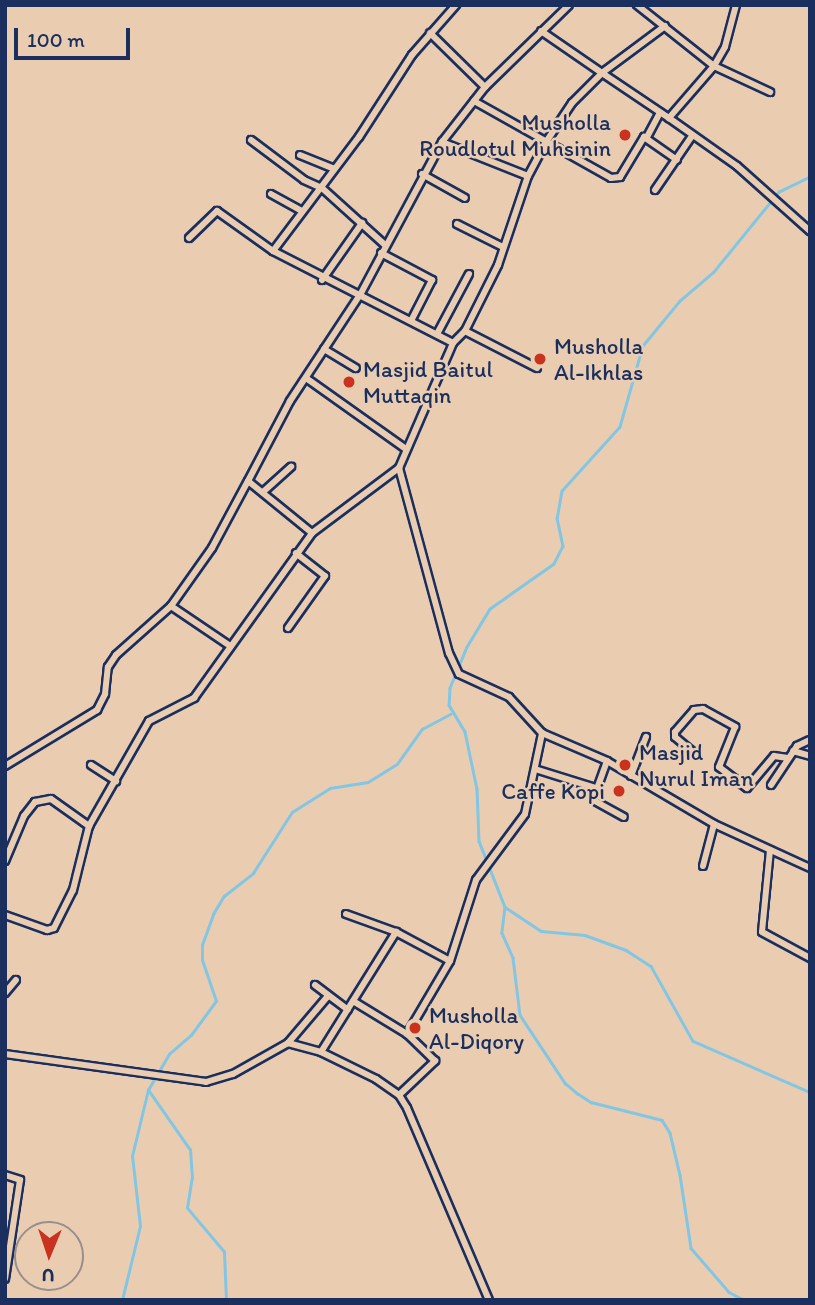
<!DOCTYPE html>
<html>
<head>
<meta charset="utf-8">
<style>
	body { margin:0 }
	#map { position:relative; width:815px; height:1305px; overflow:hidden; background:#eacdb1; font-family:Itim,sans-serif }
	div>[style] { position:absolute }
	[style*='--x'] { left:calc(var(--x)*1px); top:calc(var(--y)*1px); width:calc(var(--w)*1px); rotate:calc(var(--a)*1deg) }
	.stream>* { height:2.5px; margin:-1.25px; padding:0 1.25px; transform-origin:1.25px; border-radius:1.25px; background:#82c6e3 }
	.roads { filter:drop-shadow(2px 0 #1b2f5e) drop-shadow(-2px 0 #1b2f5e) drop-shadow(0 2px #1b2f5e) drop-shadow(0 -2px #1b2f5e) }
	.minor>* { height:6px; margin:-3px; padding:0 3px; transform-origin:3px; border-radius:3px; background:#eacdb1 }
	.dots>* { width:19px; height:19px; translate:-50% -50%; box-sizing:border-box; border:4px solid #eacdb1; border-radius:50% }
	span { translate:-50% -50%; white-space:nowrap; text-align:center; line-height:1.15; -webkit-text-stroke:5px #eacdb1; paint-order:stroke }
	.poi-label { font-size:23px; color:#1b2f5e }
	.right { translate:-100% -50%; text-align:right }
	.left { translate:0 -50%; text-align:left }
	.frame { position:absolute; inset:0; border:7px solid #1b2f5e; pointer-events:none }
	.north { position:absolute; left:14px; top:1221px; width:70px; height:70px; box-sizing:border-box; background:#eacdb1; border:2px solid #978e90; border-radius:50%; rotate:182deg; font-size:19px; font-weight:700; line-height:28px; text-align:center; color:#1b2f5e }
	.north::after { content:''; display:block; margin:auto; width:24px; height:32px; background:#c8321e; clip-path:polygon(50% 0,100% 100%,50% 72%,0 100%) }
	.scale { position:absolute; left:14px; top:28px; width:116px; height:32px; box-sizing:border-box; border:4px solid #1b2f5e; border-top:0; padding-left:9px; font-size:21px; line-height:24px; white-space:nowrap; color:#1b2f5e; -webkit-text-stroke:5px #eacdb1; paint-order:stroke }
</style>
</head>
<body>
<div id="map">
	<div class="stream">
		<i style="--x:810;--y:177;--w:34;--a:154"></i>
		<i style="--x:779;--y:192;--w:103;--a:129.1"></i>
		<i style="--x:714;--y:272;--w:45;--a:139.5"></i>
		<i style="--x:680;--y:301;--w:58;--a:129.4"></i>
		<i style="--x:643;--y:346;--w:84;--a:105.9"></i>
		<i style="--x:620;--y:427;--w:86;--a:132.2"></i>
		<i style="--x:562;--y:491;--w:27;--a:100"></i>
		<i style="--x:557;--y:518;--w:29;--a:78"></i>
		<i style="--x:563;--y:546;--w:20;--a:117"></i>
		<i style="--x:554;--y:564;--w:78;--a:144.9"></i>
		<i style="--x:490;--y:609;--w:44;--a:121.2"></i>
		<i style="--x:467;--y:647;--w:44;--a:112.5"></i>
		<i style="--x:450;--y:688;--w:17;--a:93"></i>
		<i style="--x:449;--y:705;--w:31;--a:59"></i>
		<i style="--x:465;--y:732;--w:58;--a:78.1"></i>
		<i style="--x:477;--y:789;--w:52;--a:87.8"></i>
		<i style="--x:479;--y:841;--w:71;--a:68.5"></i>
		<i style="--x:505;--y:907;--w:43;--a:33.7"></i>
		<i style="--x:541;--y:931;--w:44;--a:5.2"></i>
		<i style="--x:585;--y:935;--w:44;--a:20.1"></i>
		<i style="--x:626;--y:950;--w:30;--a:33"></i>
		<i style="--x:651;--y:966;--w:86;--a:60.8"></i>
		<i style="--x:693;--y:1041;--w:128;--a:23.6"></i>
		<i style="--x:505;--y:907;--w:26;--a:97"></i>
		<i style="--x:502;--y:933;--w:27;--a:66"></i>
		<i style="--x:513;--y:958;--w:57;--a:83"></i>
		<i style="--x:520;--y:1015;--w:82;--a:56.5"></i>
		<i style="--x:565;--y:1083;--w:16;--a:40"></i>
		<i style="--x:577;--y:1093;--w:17;--a:33"></i>
		<i style="--x:591;--y:1102;--w:73;--a:14.2"></i>
		<i style="--x:662;--y:1120;--w:15;--a:58"></i>
		<i style="--x:670;--y:1133;--w:43;--a:76.6"></i>
		<i style="--x:680;--y:1175;--w:74;--a:81.4"></i>
		<i style="--x:691;--y:1248;--w:58;--a:49.2"></i>
		<i style="--x:729;--y:1292;--w:17;--a:28"></i>
		<i style="--x:122;--y:1300;--w:76;--a:-76.3"></i>
		<i style="--x:140;--y:1226;--w:70;--a:-96.5"></i>
		<i style="--x:132;--y:1156;--w:68;--a:-76.4"></i>
		<i style="--x:226;--y:1300;--w:48;--a:-92.4"></i>
		<i style="--x:224;--y:1252;--w:57;--a:-130.1"></i>
		<i style="--x:187;--y:1208;--w:30;--a:-81"></i>
		<i style="--x:192;--y:1178;--w:28;--a:-94"></i>
		<i style="--x:190;--y:1150;--w:73;--a:-125"></i>
		<i style="--x:148;--y:1090;--w:42;--a:-59.7"></i>
		<i style="--x:169;--y:1054;--w:29;--a:-41"></i>
		<i style="--x:191;--y:1035;--w:42;--a:-53.7"></i>
		<i style="--x:216;--y:1001;--w:43;--a:-108.9"></i>
		<i style="--x:202;--y:960;--w:15;--a:-90"></i>
		<i style="--x:202;--y:945;--w:33;--a:-70"></i>
		<i style="--x:213;--y:914;--w:21;--a:-59"></i>
		<i style="--x:224;--y:896;--w:37;--a:-38"></i>
		<i style="--x:253;--y:873;--w:72;--a:-57.4"></i>
		<i style="--x:292;--y:812;--w:45;--a:-32.3"></i>
		<i style="--x:330;--y:788;--w:38;--a:-9"></i>
		<i style="--x:368;--y:782;--w:34;--a:-32"></i>
		<i style="--x:397;--y:764;--w:43;--a:-54.5"></i>
		<i style="--x:422;--y:729;--w:32;--a:-28"></i>
	</div>
	<div class="roads">
		<div class="minor">
			<i style="--x:637;--y:5;--w:98;--a:38.4"></i>
			<i style="--x:714;--y:66;--w:69;--a:130.9"></i>
			<i style="--x:669;--y:118;--w:83;--a:35.2"></i>
			<i style="--x:737;--y:166;--w:98;--a:41.7"></i>
			<i style="--x:736;--y:5;--w:43;--a:104.7"></i>
			<i style="--x:725;--y:47;--w:22;--a:120"></i>
			<i style="--x:714;--y:66;--w:62;--a:24.9"></i>
			<i style="--x:665;--y:26;--w:79;--a:143.3"></i>
			<i style="--x:602;--y:73;--w:81;--a:33.9"></i>
			<i style="--x:430;--y:33;--w:77;--a:44.5"></i>
			<i style="--x:474;--y:101;--w:157;--a:29.3"></i>
			<i style="--x:611;--y:178;--w:9;--a:-6"></i>
			<i style="--x:620;--y:177;--w:47;--a:-59"></i>
			<i style="--x:644;--y:137;--w:40;--a:34.9"></i>
			<i style="--x:647;--y:137;--w:27;--a:-62"></i>
			<i style="--x:251;--y:140;--w:66;--a:37"></i>
			<i style="--x:304;--y:180;--w:20;--a:24"></i>
			<i style="--x:322;--y:188;--w:85;--a:42.1"></i>
			<i style="--x:442;--y:142;--w:92;--a:21.6"></i>
			<i style="--x:300;--y:155;--w:37;--a:22"></i>
			<i style="--x:422;--y:174;--w:49;--a:29.2"></i>
			<i style="--x:655;--y:190;--w:65;--a:-55.6"></i>
			<i style="--x:271;--y:194;--w:35;--a:29"></i>
			<i style="--x:457;--y:224;--w:51;--a:26.6"></i>
			<i style="--x:189;--y:238;--w:39;--a:-44"></i>
			<i style="--x:217;--y:211;--w:69;--a:35.5"></i>
			<i style="--x:381;--y:253;--w:58;--a:27.9"></i>
			<i style="--x:432;--y:280;--w:46;--a:117.1"></i>
			<i style="--x:322;--y:280;--w:70;--a:-54.9"></i>
			<i style="--x:465;--y:331;--w:74;--a:-63.4"></i>
			<i style="--x:498;--y:265;--w:94;--a:-71.4"></i>
			<i style="--x:528;--y:176;--w:38;--a:-62"></i>
			<i style="--x:546;--y:142;--w:47;--a:-56.3"></i>
			<i style="--x:572;--y:103;--w:42;--a:-45"></i>
			<i style="--x:602;--y:73;--w:74;--a:-145.5"></i>
			<i style="--x:437;--y:334;--w:68;--a:-61.9"></i>
			<i style="--x:453;--y:343;--w:17;--a:-45"></i>
			<i style="--x:465;--y:331;--w:81;--a:27.2"></i>
			<i style="--x:324;--y:349;--w:37;--a:31"></i>
			<i style="--x:306;--y:378;--w:123;--a:35.4"></i>
			<i style="--x:399;--y:468;--w:192;--a:74.9"></i>
			<i style="--x:449;--y:653;--w:23;--a:65"></i>
			<i style="--x:459;--y:674;--w:55;--a:24.7"></i>
			<i style="--x:509;--y:697;--w:49;--a:47.5"></i>
			<i style="--x:263;--y:492;--w:38;--a:-42"></i>
			<i style="--x:312;--y:533;--w:109;--a:-36.8"></i>
			<i style="--x:399;--y:468;--w:136;--a:-66.6"></i>
			<i style="--x:453;--y:343;--w:202;--a:-152.9"></i>
			<i style="--x:273;--y:251;--w:143;--a:-53"></i>
			<i style="--x:359;--y:137;--w:98;--a:-57.1"></i>
			<i style="--x:412;--y:55;--w:67;--a:-48.7"></i>
			<i style="--x:171;--y:606;--w:71;--a:34.1"></i>
			<i style="--x:288;--y:628;--w:64;--a:-54.6"></i>
			<i style="--x:325;--y:576;--w:37;--a:-142"></i>
			<i style="--x:793;--y:751;--w:18;--a:16"></i>
			<i style="--x:693;--y:752;--w:23;--a:-140"></i>
			<i style="--x:675;--y:737;--w:5;--a:-90"></i>
			<i style="--x:675;--y:732;--w:29;--a:-49"></i>
			<i style="--x:694;--y:710;--w:9;--a:-6"></i>
			<i style="--x:703;--y:709;--w:37;--a:29"></i>
			<i style="--x:735;--y:727;--w:43;--a:111.8"></i>
			<i style="--x:719;--y:767;--w:35;--a:37"></i>
			<i style="--x:747;--y:788;--w:42;--a:-49.8"></i>
			<i style="--x:774;--y:756;--w:14;--a:8"></i>
			<i style="--x:607;--y:761;--w:41;--a:109.7"></i>
			<i style="--x:593;--y:800;--w:35;--a:29"></i>
			<i style="--x:91;--y:765;--w:30;--a:33"></i>
			<i style="--x:5;--y:766;--w:108;--a:-31.3"></i>
			<i style="--x:97;--y:710;--w:18;--a:-63"></i>
			<i style="--x:105;--y:694;--w:27;--a:-84"></i>
			<i style="--x:108;--y:667;--w:14;--a:-56"></i>
			<i style="--x:116;--y:655;--w:74;--a:-41.7"></i>
			<i style="--x:171;--y:606;--w:71;--a:-54.7"></i>
			<i style="--x:212;--y:548;--w:76;--a:-61.8"></i>
			<i style="--x:535;--y:769;--w:64;--a:17.3"></i>
			<i style="--x:631;--y:776;--w:42;--a:-69"></i>
			<i style="--x:771;--y:785;--w:47;--a:-56.3"></i>
			<i style="--x:797;--y:746;--w:14;--a:-25"></i>
			<i style="--x:770;--y:850;--w:82;--a:95.6"></i>
			<i style="--x:762;--y:932;--w:55;--a:28.4"></i>
			<i style="--x:5;--y:861;--w:49;--a:-67.1"></i>
			<i style="--x:24;--y:816;--w:18;--a:-52"></i>
			<i style="--x:35;--y:802;--w:16;--a:-11"></i>
			<i style="--x:51;--y:799;--w:47;--a:35.4"></i>
			<i style="--x:89;--y:826;--w:121;--a:-60.3"></i>
			<i style="--x:149;--y:721;--w:51;--a:-27.1"></i>
			<i style="--x:194;--y:698;--w:203;--a:-54.4"></i>
			<i style="--x:312;--y:533;--w:82;--a:-140.9"></i>
			<i style="--x:248;--y:481;--w:90;--a:-62.3"></i>
			<i style="--x:290;--y:401;--w:127;--a:-56.6"></i>
			<i style="--x:360;--y:295;--w:174;--a:-61.8"></i>
			<i style="--x:442;--y:142;--w:70;--a:-52"></i>
			<i style="--x:485;--y:87;--w:117;--a:-44.3"></i>
			<i style="--x:703;--y:866;--w:43;--a:-75.3"></i>
			<i style="--x:346;--y:914;--w:53;--a:19.8"></i>
			<i style="--x:5;--y:915;--w:45;--a:19.7"></i>
			<i style="--x:47;--y:930;--w:7;--a:-16"></i>
			<i style="--x:54;--y:928;--w:42;--a:-63.4"></i>
			<i style="--x:73;--y:890;--w:66;--a:-76"></i>
			<i style="--x:450;--y:961;--w:85;--a:-72.2"></i>
			<i style="--x:476;--y:880;--w:82;--a:-53.4"></i>
			<i style="--x:525;--y:814;--w:83;--a:-78.1"></i>
			<i style="--x:542;--y:733;--w:71;--a:23.3"></i>
			<i style="--x:607;--y:761;--w:124;--a:30.5"></i>
			<i style="--x:714;--y:824;--w:106;--a:24.6"></i>
			<i style="--x:315;--y:985;--w:41;--a:37.1"></i>
			<i style="--x:5;--y:993;--w:17;--a:-50"></i>
			<i style="--x:288;--y:1043;--w:62;--a:-49.6"></i>
			<i style="--x:321;--y:1052;--w:142;--a:-58"></i>
			<i style="--x:396;--y:932;--w:61;--a:28.2"></i>
			<i style="--x:450;--y:961;--w:85;--a:120.5"></i>
			<i style="--x:407;--y:1034;--w:63;--a:-148.6"></i>
			<i style="--x:5;--y:1054;--w:203;--a:7.9"></i>
			<i style="--x:206;--y:1082;--w:28;--a:-17"></i>
			<i style="--x:233;--y:1074;--w:63;--a:-29.4"></i>
			<i style="--x:288;--y:1043;--w:34;--a:15"></i>
			<i style="--x:321;--y:1052;--w:61;--a:26.1"></i>
			<i style="--x:376;--y:1079;--w:28;--a:35"></i>
			<i style="--x:399;--y:1095;--w:15;--a:58"></i>
			<i style="--x:407;--y:1108;--w:209;--a:66.9"></i>
			<i style="--x:399;--y:1095;--w:50;--a:-43.4"></i>
			<i style="--x:435;--y:1061;--w:39;--a:-136"></i>
			<i style="--x:5;--y:1175;--w:16;--a:18"></i>
			<i style="--x:20;--y:1180;--w:100;--a:98.6"></i>
		</div>
	</div>
	<div class="dots">
		<i style="left:625px;top:135px;background:#c8321e"></i>
		<i style="left:540px;top:359px;background:#c8321e"></i>
		<i style="left:349px;top:382px;background:#c8321e"></i>
		<i style="left:625px;top:765px;background:#c8321e"></i>
		<i style="left:619px;top:791px;background:#c8321e"></i>
		<i style="left:415px;top:1028px;background:#c8321e"></i>
	</div>
	<div class="poi-label">
		<span class="right" style="left:611px;top:135px">Musholla<br>Roudlotul Muhsinin</span>
		<span class="left" style="left:554px;top:359px">Musholla<br>Al-Ikhlas</span>
		<span class="left" style="left:363px;top:382px">Masjid Baitul<br>Muttaqin</span>
		<span class="left" style="left:639px;top:765px">Masjid<br>Nurul Iman</span>
		<span class="right" style="left:605px;top:791px">Caffe Kopi</span>
		<span class="left" style="left:429px;top:1028px">Musholla<br>Al-Diqory</span>
	</div>
	<div class="frame"></div>
	<div class="north">U</div>
	<div class="scale">100 m</div>
</div>
</body>
</html>
